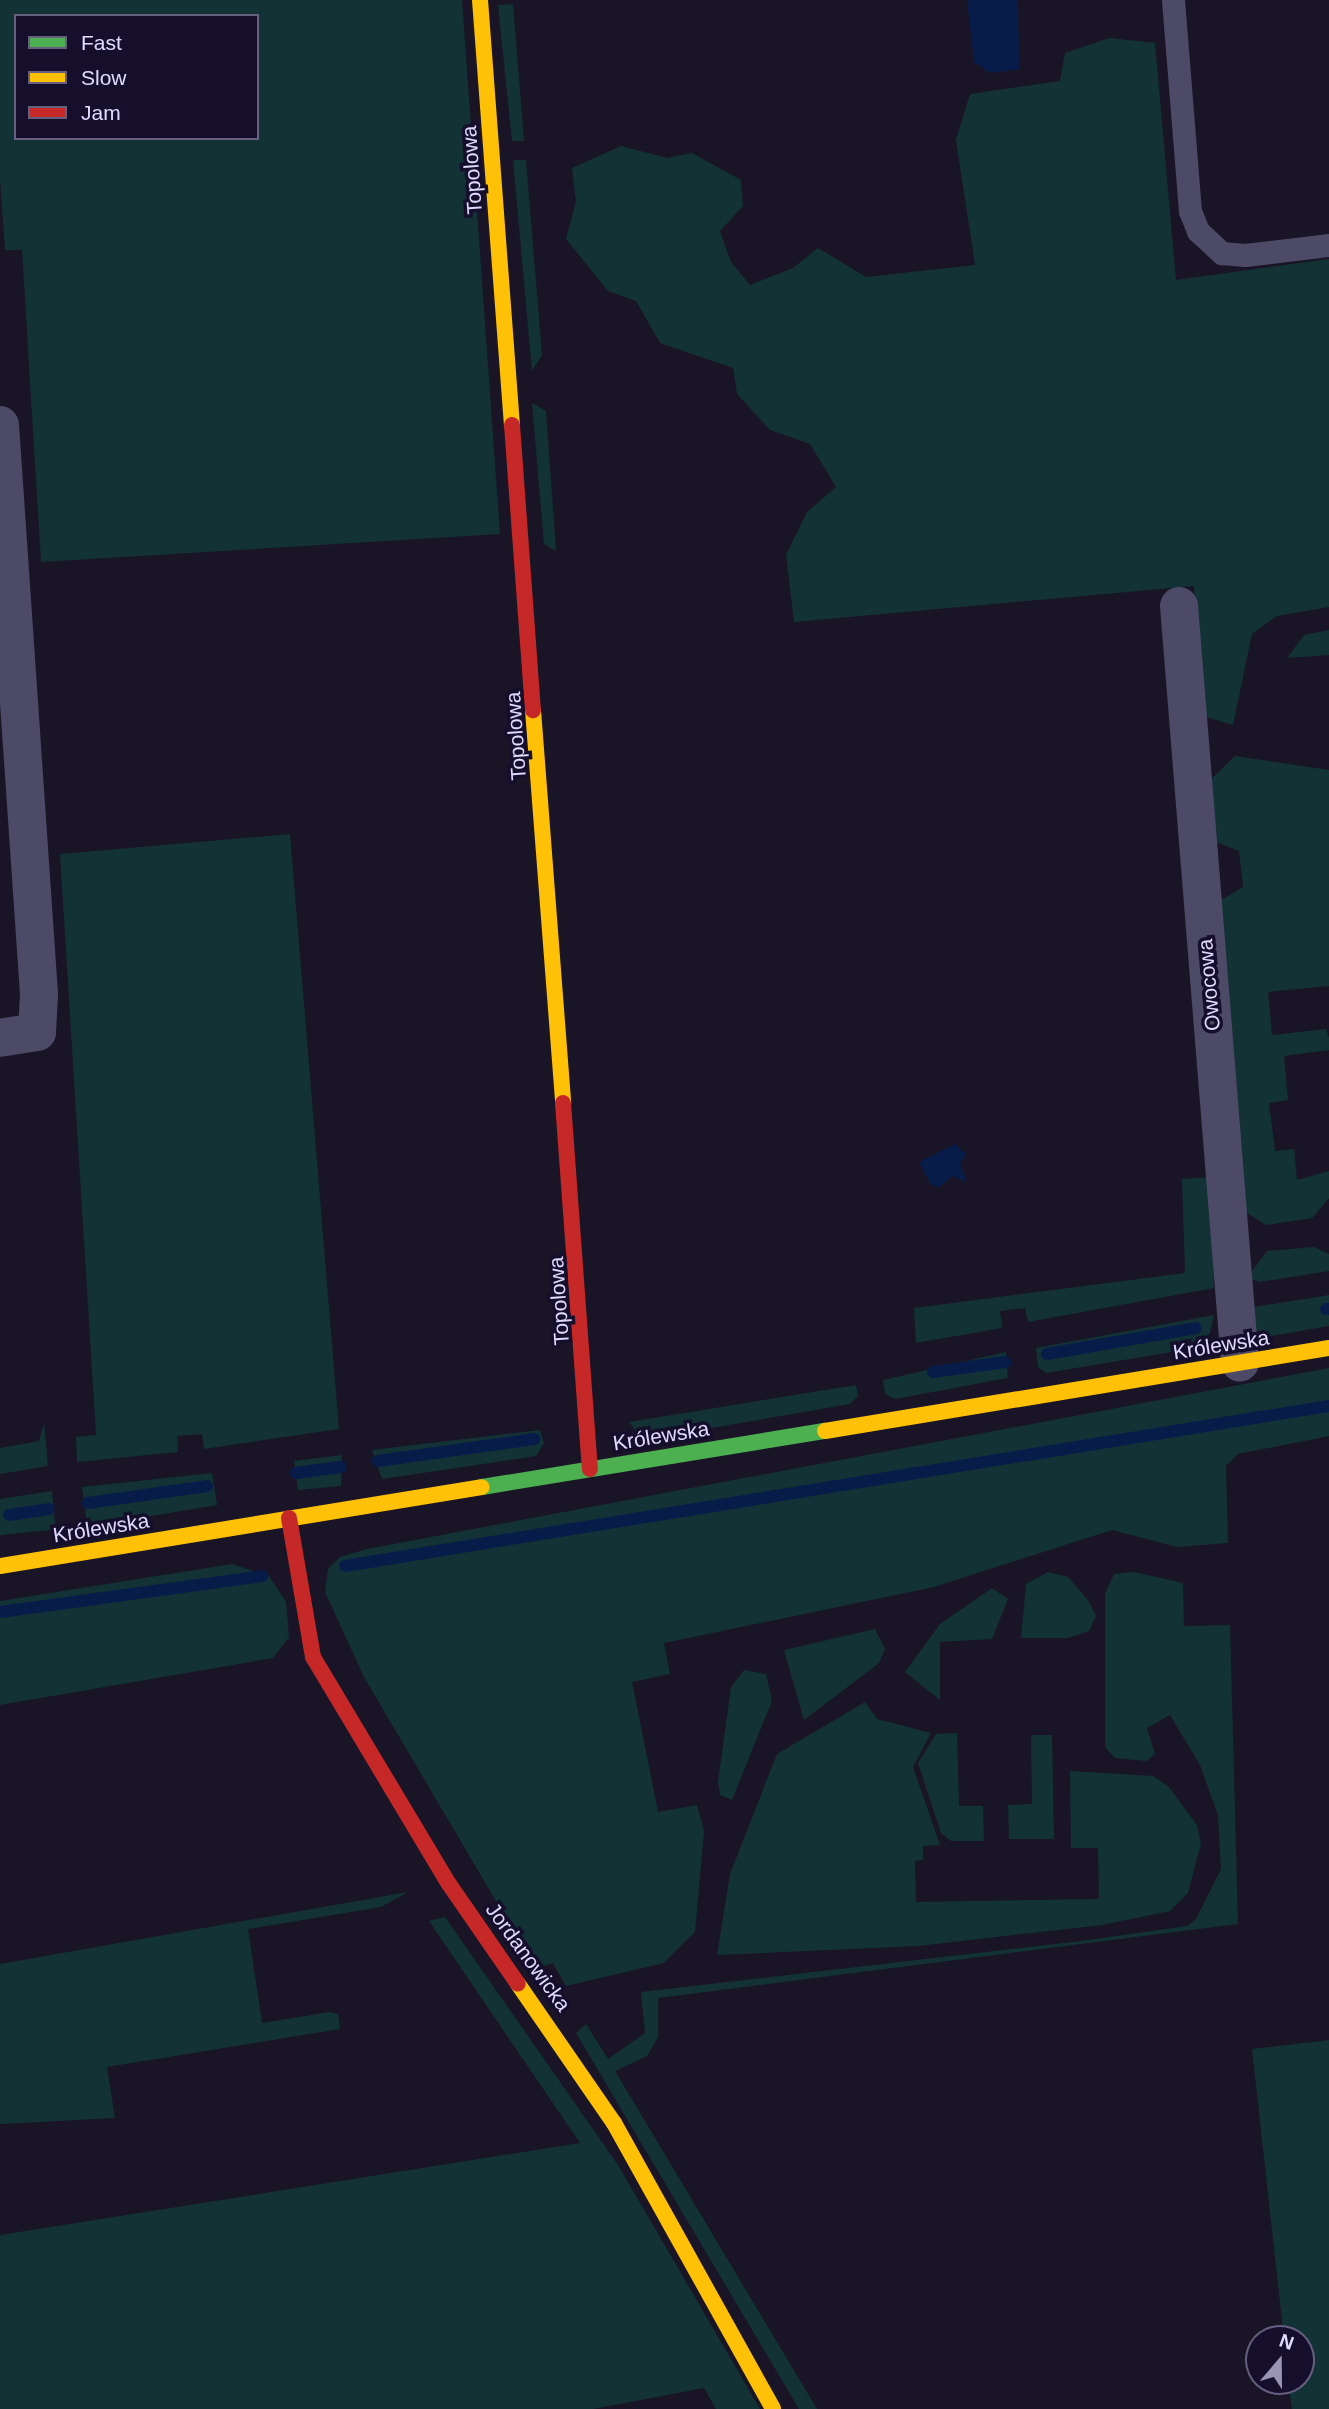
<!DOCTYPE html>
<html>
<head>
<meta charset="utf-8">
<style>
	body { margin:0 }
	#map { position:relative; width:1329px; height:2409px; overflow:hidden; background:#191526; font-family:Helvetica,sans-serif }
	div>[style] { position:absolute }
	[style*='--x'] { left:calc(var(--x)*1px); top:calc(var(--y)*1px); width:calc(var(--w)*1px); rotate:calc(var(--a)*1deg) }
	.green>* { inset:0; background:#123235 }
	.water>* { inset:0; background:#081c4a }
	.stream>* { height:12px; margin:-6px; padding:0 6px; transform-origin:6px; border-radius:6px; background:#081c4a }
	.lane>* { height:23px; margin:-11.5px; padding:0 11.5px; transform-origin:11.5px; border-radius:11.5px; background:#4d4a67 }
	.street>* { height:38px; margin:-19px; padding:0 19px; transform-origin:19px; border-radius:19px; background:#4d4a67 }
	.fast>* { height:16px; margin:-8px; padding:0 8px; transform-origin:8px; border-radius:8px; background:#4caf50 }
	.slow>* { height:16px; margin:-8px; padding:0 8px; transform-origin:8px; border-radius:8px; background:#ffc107 }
	.jam>* { height:16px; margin:-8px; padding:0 8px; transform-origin:8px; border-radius:8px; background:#c62828 }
	span { translate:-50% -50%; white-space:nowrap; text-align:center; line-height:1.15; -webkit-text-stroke:7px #150f2c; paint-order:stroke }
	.street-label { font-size:21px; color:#e0daff }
	.legend { position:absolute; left:14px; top:14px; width:245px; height:126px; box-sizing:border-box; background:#150f2c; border:2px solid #666080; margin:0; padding:9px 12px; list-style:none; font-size:21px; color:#e0daff }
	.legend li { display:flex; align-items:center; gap:14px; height:35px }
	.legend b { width:35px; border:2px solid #666080 }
	.north { position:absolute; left:1245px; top:2325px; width:70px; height:70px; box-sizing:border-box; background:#150f2c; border:2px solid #666080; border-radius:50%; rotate:20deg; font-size:19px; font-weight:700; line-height:28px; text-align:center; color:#e0daff }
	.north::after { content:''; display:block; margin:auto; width:24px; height:32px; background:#9a95b3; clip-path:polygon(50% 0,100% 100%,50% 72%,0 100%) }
</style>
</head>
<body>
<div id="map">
	<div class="green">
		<i style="clip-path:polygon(evenodd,0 0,462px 0,500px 534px,41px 562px,22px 250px,5px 250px,0 179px,0 0,16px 16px,257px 16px,257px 138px,16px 138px,16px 16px)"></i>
		<i style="clip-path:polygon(513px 4px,524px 141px,512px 141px,498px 5px)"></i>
		<i style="clip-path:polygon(1109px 38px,1155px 43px,1176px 280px,1329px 259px,1329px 607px,1277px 616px,1252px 634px,1233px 725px,1203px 716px,1194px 586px,794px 622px,786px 555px,807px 512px,836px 487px,810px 444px,770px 430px,737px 394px,733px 368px,660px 343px,636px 301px,608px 291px,566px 239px,576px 201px,572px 168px,621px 146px,667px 158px,692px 153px,741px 180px,743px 206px,720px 231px,731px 262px,750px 285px,793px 268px,818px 248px,866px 277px,975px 265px,956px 140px,970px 94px,1060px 81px,1065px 53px)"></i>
		<i style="clip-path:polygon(513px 160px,526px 160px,542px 355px,532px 371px)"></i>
		<i style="clip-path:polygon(532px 403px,546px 411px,556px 551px,544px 544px)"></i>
		<i style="clip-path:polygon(1329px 630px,1329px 655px,1287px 658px,1304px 635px)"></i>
		<i style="clip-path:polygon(1235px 756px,1329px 770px,1329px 986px,1268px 992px,1272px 1035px,1326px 1029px,1329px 1038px,1329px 1050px,1284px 1056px,1288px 1100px,1269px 1103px,1275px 1151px,1294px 1149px,1297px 1180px,1329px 1171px,1329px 1198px,1312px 1218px,1266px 1225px,1241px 1209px,1216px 903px,1243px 887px,1239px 851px,1213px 841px,1209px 781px)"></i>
		<i style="clip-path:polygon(290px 834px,339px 1429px,204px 1449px,202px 1434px,177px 1436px,178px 1452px,77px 1462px,76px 1437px,96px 1435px,60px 854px)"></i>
		<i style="clip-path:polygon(1211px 1177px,1214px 1288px,1028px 1322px,1025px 1308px,1000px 1311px,1002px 1328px,916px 1343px,914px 1308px,1185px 1273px,1182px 1179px)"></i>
		<i style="clip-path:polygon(1314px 1247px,1329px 1254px,1329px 1271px,1260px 1282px,1247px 1278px,1267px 1251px)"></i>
		<i style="clip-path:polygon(1329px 1295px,1329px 1326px,1260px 1338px,1245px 1326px,1241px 1309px)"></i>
		<i style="clip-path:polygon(1214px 1315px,1207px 1346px,1046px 1373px,1038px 1367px,1036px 1348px)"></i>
		<i style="clip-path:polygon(1006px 1352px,1008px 1378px,895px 1399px,885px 1394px,883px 1380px)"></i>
		<i style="clip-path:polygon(1329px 1368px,1329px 1436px,1238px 1454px,1226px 1466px,1228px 1543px,1177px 1547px,1112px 1530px,934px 1587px,664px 1643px,670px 1674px,632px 1682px,658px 1812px,697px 1805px,704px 1831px,695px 1932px,664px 1963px,566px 1986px,553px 1963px,536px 1969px,364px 1677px,325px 1592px,328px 1569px,340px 1557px,367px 1549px)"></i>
		<i style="clip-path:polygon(856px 1385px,858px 1396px,850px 1404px,642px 1440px,629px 1422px)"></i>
		<i style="clip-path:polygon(44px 1423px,48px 1466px,0 1474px,0 1448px,39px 1441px)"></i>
		<i style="clip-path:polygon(540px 1430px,544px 1443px,536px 1456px,382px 1479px,372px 1450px)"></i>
		<i style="clip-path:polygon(342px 1455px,341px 1486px,298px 1490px,294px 1461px)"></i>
		<i style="clip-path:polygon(212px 1473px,217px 1505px,97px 1525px,86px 1517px,82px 1487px)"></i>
		<i style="clip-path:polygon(52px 1491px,55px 1523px,50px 1530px,0 1535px,0 1499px)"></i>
		<i style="clip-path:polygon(232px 1564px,269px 1576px,286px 1602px,289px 1637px,273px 1658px,0 1705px,0 1601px)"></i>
		<i style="clip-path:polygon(1048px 1572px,1068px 1577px,1088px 1600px,1096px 1616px,1089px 1631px,1068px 1638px,1021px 1638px,1026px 1584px)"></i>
		<i style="clip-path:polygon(1134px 1572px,1183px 1583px,1184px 1626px,1230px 1625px,1238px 1924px,658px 1998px,658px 2037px,647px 2056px,615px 2071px,817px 2409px,799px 2409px,576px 2033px,586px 2024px,608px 2059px,645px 2033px,641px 1992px,1081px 1941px,1187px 1926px,1196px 1919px,1221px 1869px,1218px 1815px,1200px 1765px,1170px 1715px,1147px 1728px,1155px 1754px,1146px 1761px,1115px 1758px,1105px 1747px,1105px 1594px,1114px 1574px)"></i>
		<i style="clip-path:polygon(992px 1588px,1008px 1599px,992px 1639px,940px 1642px,940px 1700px,905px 1672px,940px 1624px)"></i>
		<i style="clip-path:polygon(875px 1629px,885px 1649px,879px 1663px,804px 1720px,784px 1650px)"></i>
		<i style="clip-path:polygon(744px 1670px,766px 1674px,772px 1701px,732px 1800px,720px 1795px,718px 1782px,731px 1687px)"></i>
		<i style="clip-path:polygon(865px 1702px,877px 1719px,931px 1733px,913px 1767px,940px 1845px,923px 1846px,923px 1860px,915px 1861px,916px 1902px,1099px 1899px,1098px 1848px,1071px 1848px,1070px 1771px,1153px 1776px,1169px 1787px,1197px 1825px,1201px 1843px,1188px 1893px,1170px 1911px,1102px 1925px,918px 1946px,717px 1955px,730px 1874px,777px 1754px)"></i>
		<i style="clip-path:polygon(957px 1733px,959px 1806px,983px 1806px,984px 1841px,951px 1841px,941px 1833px,918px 1763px,936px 1734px)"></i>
		<i style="clip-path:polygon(1031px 1735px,1052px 1735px,1054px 1839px,1009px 1839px,1008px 1805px,1032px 1804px)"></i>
		<i style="clip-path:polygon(408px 1892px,381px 1907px,248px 1929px,262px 2023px,330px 2012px,338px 2014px,340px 2029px,107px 2067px,115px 2118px,0 2124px,0 1964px)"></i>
		<i style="clip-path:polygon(445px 1917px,618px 2165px,760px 2409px,716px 2409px,704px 2388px,593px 2409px,0 2409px,0 2235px,580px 2143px,429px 1921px)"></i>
		<i style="clip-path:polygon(1329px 2040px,1329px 2409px,1292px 2409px,1288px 2381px,1301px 2381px,1301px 2339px,1284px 2339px,1252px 2049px)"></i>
	</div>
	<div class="water">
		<i style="clip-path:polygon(967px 0,1018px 0,1019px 69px,990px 73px,974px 62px)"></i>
		<i style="clip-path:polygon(955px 1144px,966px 1154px,960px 1165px,967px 1182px,952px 1176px,940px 1187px,931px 1185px,919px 1162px)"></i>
	</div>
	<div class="stream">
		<i style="--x:1326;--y:1309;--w:3;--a:0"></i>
		<i style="--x:1047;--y:1354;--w:151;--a:-9.9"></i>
		<i style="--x:933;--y:1372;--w:73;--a:-7.9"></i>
		<i style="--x:378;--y:1461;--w:158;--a:-8"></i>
		<i style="--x:296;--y:1473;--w:45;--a:-7.6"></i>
		<i style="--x:88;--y:1503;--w:120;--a:-8.1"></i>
		<i style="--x:9;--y:1515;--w:40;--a:-8.5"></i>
		<i style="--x:345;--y:1566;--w:997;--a:-9.24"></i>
		<i style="--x:0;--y:1612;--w:265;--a:-7.8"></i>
	</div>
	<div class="lane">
		<i style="--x:1173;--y:0;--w:212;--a:85.4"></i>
		<i style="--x:1190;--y:211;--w:22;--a:68"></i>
		<i style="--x:1198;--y:231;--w:33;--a:43"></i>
		<i style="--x:1222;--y:253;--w:23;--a:5"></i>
		<i style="--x:1245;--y:255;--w:85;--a:-6.8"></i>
	</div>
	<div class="street">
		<i style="--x:0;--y:425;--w:570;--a:86.08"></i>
		<i style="--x:39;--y:994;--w:38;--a:93"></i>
		<i style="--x:37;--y:1032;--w:37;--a:171"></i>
		<i style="--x:1179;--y:606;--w:759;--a:85.39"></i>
	</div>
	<div class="fast">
		<i style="--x:482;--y:1487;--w:348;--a:-9.3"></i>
	</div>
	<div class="slow">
		<i style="--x:480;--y:0;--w:426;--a:85.7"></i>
		<i style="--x:533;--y:710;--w:394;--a:85.6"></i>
		<i style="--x:825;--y:1431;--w:511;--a:-9.35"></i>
		<i style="--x:0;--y:1566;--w:488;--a:-9.3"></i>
		<i style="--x:518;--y:1984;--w:169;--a:55.4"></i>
		<i style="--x:614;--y:2123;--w:327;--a:60.9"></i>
	</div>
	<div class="jam">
		<i style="--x:512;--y:425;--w:286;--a:85.8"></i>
		<i style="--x:563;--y:1103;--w:367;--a:85.8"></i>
		<i style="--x:289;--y:1518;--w:141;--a:80.2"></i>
		<i style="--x:313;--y:1657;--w:265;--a:59.1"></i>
		<i style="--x:449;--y:1884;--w:121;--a:55.4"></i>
	</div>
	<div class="street-label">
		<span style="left:472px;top:170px;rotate:-94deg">Topolowa</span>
		<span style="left:516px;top:736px;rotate:-94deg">Topolowa</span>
		<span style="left:1209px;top:985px;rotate:-95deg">Owocowa</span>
		<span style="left:559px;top:1301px;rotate:-94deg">Topolowa</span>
		<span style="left:1221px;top:1345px;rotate:-9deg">Królewska</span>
		<span style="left:661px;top:1436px;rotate:-9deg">Królewska</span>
		<span style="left:101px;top:1528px;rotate:-9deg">Królewska</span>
		<span style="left:528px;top:1957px;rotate:54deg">Jordanowicka</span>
	</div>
	<ul class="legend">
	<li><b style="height:9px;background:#4caf50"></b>Fast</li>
	<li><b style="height:9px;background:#ffc107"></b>Slow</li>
	<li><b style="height:9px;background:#c62828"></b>Jam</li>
	</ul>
	<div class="north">N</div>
</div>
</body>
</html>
